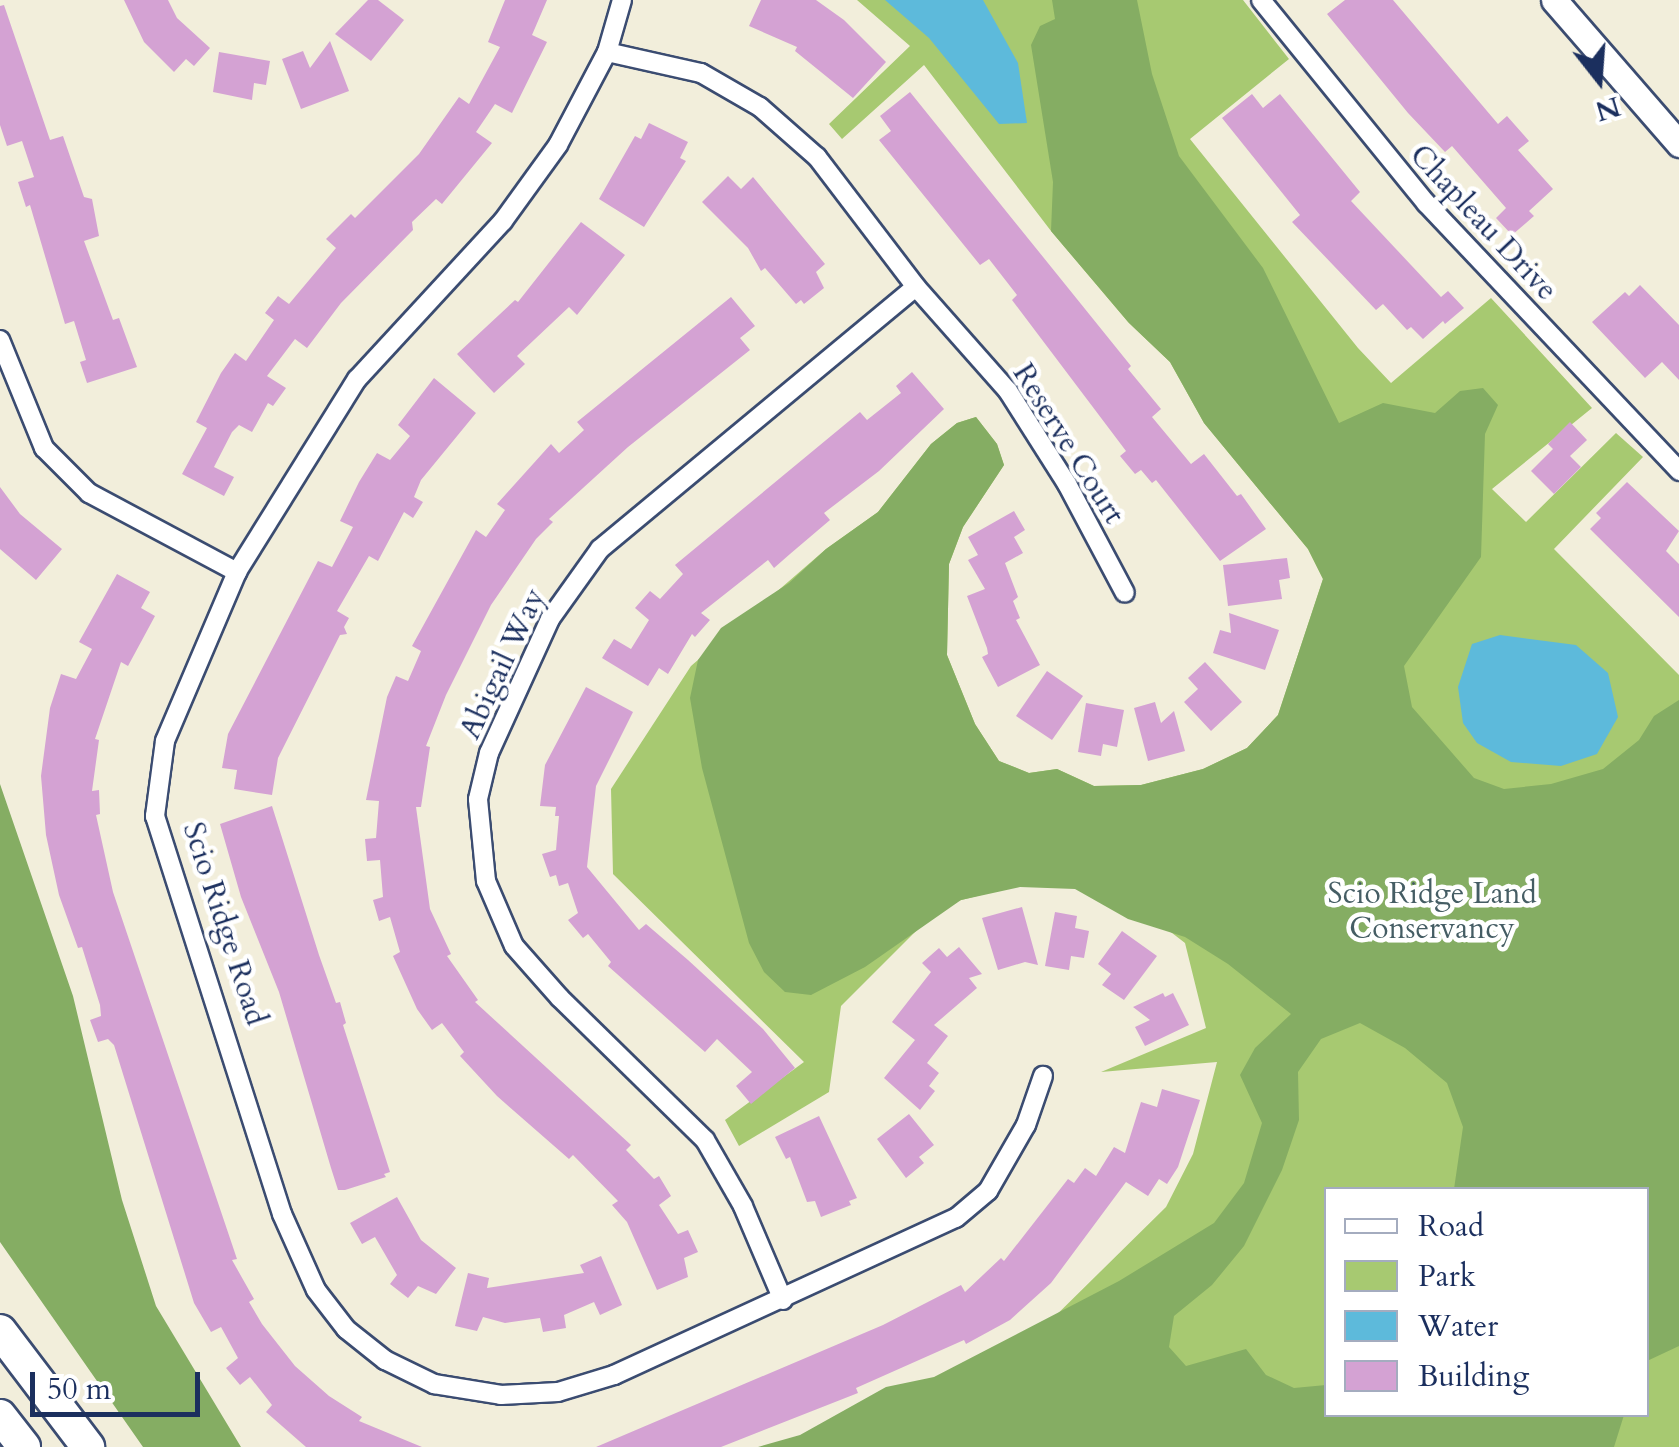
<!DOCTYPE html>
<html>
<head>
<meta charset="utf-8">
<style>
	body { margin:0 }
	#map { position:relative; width:1679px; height:1447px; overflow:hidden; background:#f2eedb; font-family:Cardo,serif }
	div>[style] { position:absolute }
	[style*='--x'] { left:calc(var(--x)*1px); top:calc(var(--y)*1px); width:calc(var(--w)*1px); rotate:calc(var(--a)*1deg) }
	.green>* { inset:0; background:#a7c971 }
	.forest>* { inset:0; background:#85ad63 }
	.water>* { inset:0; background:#5dbadb }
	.building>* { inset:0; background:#d4a2d3 }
	.roads { filter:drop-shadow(2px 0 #3b4c71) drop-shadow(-2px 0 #3b4c71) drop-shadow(0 2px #3b4c71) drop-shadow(0 -2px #3b4c71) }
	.street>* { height:18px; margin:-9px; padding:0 9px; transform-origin:9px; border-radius:9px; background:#fff }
	.secondary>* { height:25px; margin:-12.5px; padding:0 12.5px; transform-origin:12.5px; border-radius:12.5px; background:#fff }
	.highway>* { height:32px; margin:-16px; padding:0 16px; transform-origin:16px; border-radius:16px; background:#fff }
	span { translate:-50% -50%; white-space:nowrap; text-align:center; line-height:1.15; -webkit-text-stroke:9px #fff; paint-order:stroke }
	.street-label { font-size:30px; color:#1b2f5e }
	.park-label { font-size:30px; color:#455d64 }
	.legend { position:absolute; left:1324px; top:1187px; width:325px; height:230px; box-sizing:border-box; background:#fff; border:2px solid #a4acbf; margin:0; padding:12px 18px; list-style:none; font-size:30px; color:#1b2f5e }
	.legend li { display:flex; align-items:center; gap:20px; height:50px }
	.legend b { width:50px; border:2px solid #a4acbf }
	.north { position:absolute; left:1549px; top:30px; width:100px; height:100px; -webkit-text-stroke:8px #fff; paint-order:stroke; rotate:163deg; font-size:28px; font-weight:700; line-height:40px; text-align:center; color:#1b2f5e }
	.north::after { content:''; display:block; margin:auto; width:35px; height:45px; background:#1b2f5e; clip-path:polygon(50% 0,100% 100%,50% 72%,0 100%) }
	.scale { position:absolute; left:30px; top:1372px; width:170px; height:45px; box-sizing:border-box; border:5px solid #1b2f5e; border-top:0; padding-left:12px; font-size:30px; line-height:35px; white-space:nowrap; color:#1b2f5e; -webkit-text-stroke:8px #fff; paint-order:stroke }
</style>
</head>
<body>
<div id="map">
	<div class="green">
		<i style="clip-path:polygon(evenodd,857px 0,1243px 0,1289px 59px,1190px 139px,1358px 348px,1391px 383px,1491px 298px,1592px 408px,1492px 489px,1526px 522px,1616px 433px,1643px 457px,1554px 549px,1679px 675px,1679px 1447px,808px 1447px,1034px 1337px,1166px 1207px,1193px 1154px,1217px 1062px,1101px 1072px,1206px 1028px,1185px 943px,1119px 892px,1032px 882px,942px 905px,841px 1006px,829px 1092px,739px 1146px,725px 1120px,804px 1062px,613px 874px,611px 789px,691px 666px,826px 549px,878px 512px,931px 444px,957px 423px,976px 417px,997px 444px,1004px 465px,963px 527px,949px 564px,947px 655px,975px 724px,999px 761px,1029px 773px,1057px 769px,1094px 786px,1141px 785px,1203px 769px,1247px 748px,1278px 715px,1323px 579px,1308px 549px,1204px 423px,1170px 362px,1128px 322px,1051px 231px,924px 65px,842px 139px,829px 124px,910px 46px,857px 0,1326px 1190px,1646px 1190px,1646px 1414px,1326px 1414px,1326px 1190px)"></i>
	</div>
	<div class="forest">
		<i style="clip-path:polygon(1052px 0,1137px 0,1152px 74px,1179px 156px,1263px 268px,1339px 423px,1383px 403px,1435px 413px,1460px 391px,1483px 388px,1498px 405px,1485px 434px,1481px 557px,1404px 666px,1412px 707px,1474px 778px,1504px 789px,1551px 784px,1603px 769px,1639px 740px,1654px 716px,1679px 700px,1679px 1346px,1647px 1361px,1646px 1190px,1454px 1189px,1463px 1127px,1447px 1083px,1405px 1048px,1360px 1023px,1321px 1039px,1298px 1072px,1299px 1120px,1282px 1170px,1244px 1246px,1212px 1285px,1174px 1316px,1169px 1347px,1186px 1366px,1246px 1349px,1266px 1375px,1294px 1388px,1326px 1385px,1326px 1414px,1624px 1415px,1614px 1447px,758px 1447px,800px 1435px,886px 1387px,934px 1377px,1119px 1281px,1214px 1223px,1244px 1183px,1262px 1123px,1240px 1075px,1255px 1048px,1291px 1014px,1228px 964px,1185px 937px,1128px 919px,1075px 889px,1020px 887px,961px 900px,865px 967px,811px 995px,785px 992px,764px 972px,749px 943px,702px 768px,690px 698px,698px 660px,721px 628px,789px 583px,826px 549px,878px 512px,931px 444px,957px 423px,976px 417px,997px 444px,1004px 465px,963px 527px,949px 564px,947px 655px,975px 724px,999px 761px,1029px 773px,1057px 769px,1094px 786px,1141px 785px,1203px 769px,1247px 748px,1278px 715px,1323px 579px,1308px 549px,1204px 423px,1170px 362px,1129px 323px,1051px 231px,1053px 182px,1031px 45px,1040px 26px,1055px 19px)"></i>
		<i style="clip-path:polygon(0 784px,73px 996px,122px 1200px,156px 1306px,241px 1447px,143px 1447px,0 1242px)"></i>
	</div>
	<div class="water">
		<i style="clip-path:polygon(885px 0,983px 0,1018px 63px,1027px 123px,999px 124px,929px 38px)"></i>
		<i style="clip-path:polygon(1500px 635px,1576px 645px,1608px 673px,1618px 717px,1597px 754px,1561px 766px,1511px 762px,1477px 743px,1463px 723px,1458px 687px,1472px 644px)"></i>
	</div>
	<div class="building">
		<i style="clip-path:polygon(124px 0,168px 0,177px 18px,210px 48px,194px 66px,186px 59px,174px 72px,144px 42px)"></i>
		<i style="clip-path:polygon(368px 0,378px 0,404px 20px,371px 61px,335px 34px)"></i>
		<i style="clip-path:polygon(505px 0,547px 0,532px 35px,547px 42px,512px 113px,495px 104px,476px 132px,492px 143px,442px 204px,436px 199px,412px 222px,413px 230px,341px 303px,307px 348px,295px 339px,267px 376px,286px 388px,273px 406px,268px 403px,252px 432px,239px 425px,232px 432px,214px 467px,234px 477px,224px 496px,182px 474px,207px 428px,196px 422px,221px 373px,235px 353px,246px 361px,274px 320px,265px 313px,278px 296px,289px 304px,336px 248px,326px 239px,351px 214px,355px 218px,419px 154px,459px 97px,469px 104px,500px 47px,488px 42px)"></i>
		<i style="clip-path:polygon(761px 0,816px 0,844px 20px,886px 62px,853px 98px,795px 51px,797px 47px,749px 26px)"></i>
		<i style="clip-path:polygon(1345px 0,1393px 0,1498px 124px,1507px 116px,1529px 141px,1518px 150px,1553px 189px,1529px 211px,1534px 216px,1512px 235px,1496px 218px,1506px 208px,1452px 146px,1445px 152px,1408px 113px,1327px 14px)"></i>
		<i style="clip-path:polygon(4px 5px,50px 140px,63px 136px,84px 197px,92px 199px,99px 236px,84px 241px,113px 320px,119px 318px,137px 367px,87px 383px,80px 362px,86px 360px,74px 321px,65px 324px,30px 205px,26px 207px,18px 182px,34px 177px,22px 141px,7px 146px,0 125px,0 6px)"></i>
		<i style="clip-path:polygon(330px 41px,349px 91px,301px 109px,282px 59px,303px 51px,310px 68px)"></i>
		<i style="clip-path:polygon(219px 52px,270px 61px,266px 85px,254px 83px,252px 100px,213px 92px)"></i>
		<i style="clip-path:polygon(910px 92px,1131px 366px,1128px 369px,1161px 409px,1152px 417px,1191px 464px,1204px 454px,1237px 496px,1241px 494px,1266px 529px,1220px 561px,1156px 480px,1152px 483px,1141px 470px,1135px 474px,1120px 456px,1126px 451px,1012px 300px,1017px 295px,989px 259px,980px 265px,879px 140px,891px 131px,880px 116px)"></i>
		<i style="clip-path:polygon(1252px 94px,1263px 108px,1280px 94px,1360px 192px,1351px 201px,1441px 297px,1448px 291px,1464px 308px,1445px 324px,1443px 321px,1423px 339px,1411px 327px,1407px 330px,1383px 304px,1376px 310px,1292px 222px,1300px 215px,1222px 118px)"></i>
		<i style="clip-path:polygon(649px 123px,688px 142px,680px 158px,686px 161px,644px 227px,599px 199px,635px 136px,641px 139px)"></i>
		<i style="clip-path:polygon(728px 176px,741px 189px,753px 177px,825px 264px,816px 272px,824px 288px,804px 304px,801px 300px,796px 304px,765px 268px,761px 271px,748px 248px,702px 202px)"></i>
		<i style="clip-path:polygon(581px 222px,625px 255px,577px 315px,569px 307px,517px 356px,525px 364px,494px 393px,457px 354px,515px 300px,518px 302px)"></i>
		<i style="clip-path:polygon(1640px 285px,1679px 325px,1679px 380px,1662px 362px,1645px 378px,1592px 322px,1625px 292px,1629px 296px)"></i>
		<i style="clip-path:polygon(731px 297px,755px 326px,740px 338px,750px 350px,628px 447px,549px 519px,553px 522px,536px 539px,491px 605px,446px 695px,426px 746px,430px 747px,421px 807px,416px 807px,430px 909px,451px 954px,447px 956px,478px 1000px,475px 1002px,631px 1145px,626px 1150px,654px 1179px,659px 1176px,671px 1196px,659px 1205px,678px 1234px,688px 1230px,698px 1252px,684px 1258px,688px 1277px,657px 1290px,627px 1222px,612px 1205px,618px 1201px,573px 1155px,569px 1159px,497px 1096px,460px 1056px,464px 1052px,442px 1023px,432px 1030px,417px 1009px,393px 956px,400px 952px,390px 917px,379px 921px,373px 900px,383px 897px,380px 860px,367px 861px,365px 839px,376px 838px,379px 801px,366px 800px,387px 697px,396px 676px,408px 681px,421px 651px,412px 646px,476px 530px,486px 537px,505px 510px,497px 504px,551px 444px,559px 453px,584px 430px,577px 422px)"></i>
		<i style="clip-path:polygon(912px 372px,944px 409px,879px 471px,824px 513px,830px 520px,790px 554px,774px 568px,768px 560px,701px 613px,710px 620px,695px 637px,692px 634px,668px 674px,659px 668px,648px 686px,602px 658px,614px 639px,631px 649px,649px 620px,635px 608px,650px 591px,660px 599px,683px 574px,675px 565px,860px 412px,867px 420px,901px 393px,896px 386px)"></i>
		<i style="clip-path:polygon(434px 378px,476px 413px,421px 480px,414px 497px,423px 502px,413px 518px,404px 512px,378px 561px,369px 556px,337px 611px,349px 618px,344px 627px,347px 634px,340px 635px,278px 758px,272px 795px,234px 789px,237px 770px,222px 768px,228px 734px,318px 561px,332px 567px,353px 527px,340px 521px,359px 482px,377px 453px,390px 460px,410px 436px,398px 425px)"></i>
		<i style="clip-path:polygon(1570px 422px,1587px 440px,1570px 456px,1581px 467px,1554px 494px,1531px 471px,1553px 449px,1548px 444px)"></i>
		<i style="clip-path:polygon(1627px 482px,1679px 531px,1666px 551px,1679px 564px,1679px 617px,1590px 529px,1601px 518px,1596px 513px)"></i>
		<i style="clip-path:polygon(0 487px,20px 514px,62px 549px,36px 580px,0 549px)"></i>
		<i style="clip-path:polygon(1014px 511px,1025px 530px,1014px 537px,1023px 553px,1005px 563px,1018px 597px,1013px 601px,1020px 618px,1016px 620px,1040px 665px,998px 687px,982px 657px,988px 654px,987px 648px,967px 596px,985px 589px,968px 560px,978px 555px,968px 537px)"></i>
		<i style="clip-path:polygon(1287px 558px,1290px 578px,1279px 580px,1282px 599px,1228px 606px,1223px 565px)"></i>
		<i style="clip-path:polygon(117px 574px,150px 592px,141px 608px,155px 616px,128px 666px,121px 662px,95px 739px,99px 740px,92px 791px,99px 790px,100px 814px,96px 815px,113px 892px,237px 1259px,232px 1260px,254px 1299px,249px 1302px,262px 1324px,295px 1366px,329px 1396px,362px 1417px,359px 1421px,422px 1447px,306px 1447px,266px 1412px,272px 1405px,250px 1377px,240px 1385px,226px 1368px,238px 1358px,221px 1327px,211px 1332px,194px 1303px,114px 1045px,108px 1039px,98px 1042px,90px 1020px,101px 1016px,100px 1005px,82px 947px,78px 948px,59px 895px,46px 835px,41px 776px,50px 708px,61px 674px,76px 679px,92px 649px,79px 642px)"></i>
		<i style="clip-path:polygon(1229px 613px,1279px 630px,1265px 670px,1213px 653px,1220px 630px,1231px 633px)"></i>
		<i style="clip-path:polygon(1205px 662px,1242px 702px,1211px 731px,1184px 702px,1198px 689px,1188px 678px)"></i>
		<i style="clip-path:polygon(1047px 671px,1083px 696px,1052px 740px,1016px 716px)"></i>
		<i style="clip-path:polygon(586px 687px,633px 712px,596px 786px,587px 867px,639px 930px,646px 924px,688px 960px,763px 1029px,795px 1068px,751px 1104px,736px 1086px,752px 1072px,717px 1039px,705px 1052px,608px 966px,611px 962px,588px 934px,583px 938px,568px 920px,578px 913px,568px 883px,559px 886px,556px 875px,550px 877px,542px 854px,556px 850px,559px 816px,555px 816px,556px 807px,540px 806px,545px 765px)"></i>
		<i style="clip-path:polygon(1155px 702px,1161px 723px,1174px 711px,1185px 751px,1148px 761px,1134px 708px)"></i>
		<i style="clip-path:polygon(1086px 703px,1124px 710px,1117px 747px,1103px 744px,1101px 756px,1078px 752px)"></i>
		<i style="clip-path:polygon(272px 806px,319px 955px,336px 1003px,340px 1002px,346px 1023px,343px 1025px,390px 1172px,384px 1174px,386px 1177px,345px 1190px,338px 1190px,331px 1168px,279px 992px,241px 897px,220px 824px)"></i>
		<i style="clip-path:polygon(1022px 907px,1038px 965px,1025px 962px,998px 970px,982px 918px)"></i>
		<i style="clip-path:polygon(1055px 912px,1077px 916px,1075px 928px,1089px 931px,1084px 958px,1071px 956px,1069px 970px,1045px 966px)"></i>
		<i style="clip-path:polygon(1122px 931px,1157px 956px,1124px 1000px,1102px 985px,1111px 974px,1098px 964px)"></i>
		<i style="clip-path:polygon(959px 947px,982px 974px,969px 978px,977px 988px,934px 1025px,948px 1036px,927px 1063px,939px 1073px,929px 1086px,935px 1091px,920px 1110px,884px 1078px,915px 1040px,892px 1022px,931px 972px,922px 963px,939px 948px,947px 957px)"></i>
		<i style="clip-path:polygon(1163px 993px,1165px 997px,1173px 993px,1189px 1025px,1145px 1046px,1135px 1027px,1150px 1020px,1133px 1007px)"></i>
		<i style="clip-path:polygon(1162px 1089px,1200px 1100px,1178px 1167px,1167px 1184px,1159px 1179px,1148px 1196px,1126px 1182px,1051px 1283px,1010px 1320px,966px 1344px,964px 1340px,856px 1388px,858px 1393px,721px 1447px,596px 1447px,883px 1325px,961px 1285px,965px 1292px,1001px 1258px,1004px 1261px,1068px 1179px,1074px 1183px,1085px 1168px,1096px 1176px,1114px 1147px,1125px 1153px,1141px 1102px,1157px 1107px)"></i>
		<i style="clip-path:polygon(909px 1114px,934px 1145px,919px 1157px,924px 1163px,906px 1178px,877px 1139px)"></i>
		<i style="clip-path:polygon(819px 1116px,857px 1198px,849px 1201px,851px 1205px,821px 1217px,815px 1201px,807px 1202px,790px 1157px,786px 1159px,775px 1137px)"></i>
		<i style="clip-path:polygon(397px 1197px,421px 1240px,456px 1268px,436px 1294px,418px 1286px,408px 1298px,390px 1284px,397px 1275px,375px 1237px,362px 1244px,350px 1223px)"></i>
		<i style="clip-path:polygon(601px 1256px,622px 1305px,600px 1315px,594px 1302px,564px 1315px,566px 1328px,543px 1332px,540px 1318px,505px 1323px,483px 1317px,477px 1331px,455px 1326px,468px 1273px,489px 1278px,487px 1288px,584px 1273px,580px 1265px)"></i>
	</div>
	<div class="roads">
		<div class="street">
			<i style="--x:622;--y:0;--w:54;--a:106.1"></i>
			<i style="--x:607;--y:52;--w:105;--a:117.8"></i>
			<i style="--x:558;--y:145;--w:94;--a:125.9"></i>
			<i style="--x:503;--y:221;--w:215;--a:132.7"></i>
			<i style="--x:357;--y:379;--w:227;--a:121.9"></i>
			<i style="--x:237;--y:572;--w:184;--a:113.1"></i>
			<i style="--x:165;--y:741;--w:76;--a:97.6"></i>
			<i style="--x:155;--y:816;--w:418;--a:72.3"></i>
			<i style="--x:282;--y:1214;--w:83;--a:65.9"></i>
			<i style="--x:316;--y:1290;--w:49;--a:52.4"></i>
			<i style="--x:346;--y:1329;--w:50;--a:38.5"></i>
			<i style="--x:385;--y:1360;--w:55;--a:26.1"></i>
			<i style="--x:434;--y:1384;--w:68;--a:9.3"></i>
			<i style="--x:501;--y:1395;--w:57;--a:-3"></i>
			<i style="--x:558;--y:1392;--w:59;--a:-16.9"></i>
			<i style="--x:614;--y:1375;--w:376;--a:-24.7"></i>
			<i style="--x:956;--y:1218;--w:42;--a:-40.2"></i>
			<i style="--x:988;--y:1191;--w:76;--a:-60.1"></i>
			<i style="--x:1026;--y:1125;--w:52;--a:-70.9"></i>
			<i style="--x:1261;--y:0;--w:262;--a:50.9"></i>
			<i style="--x:1426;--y:203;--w:369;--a:46.6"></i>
			<i style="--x:607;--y:52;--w:96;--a:12.6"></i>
			<i style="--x:701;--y:73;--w:68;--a:30"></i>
			<i style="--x:760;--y:107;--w:76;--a:41.3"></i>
			<i style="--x:817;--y:157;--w:163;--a:52.7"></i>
			<i style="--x:916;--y:287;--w:139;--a:48.5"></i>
			<i style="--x:1008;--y:391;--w:110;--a:57.6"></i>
			<i style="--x:1067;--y:484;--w:123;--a:62"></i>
			<i style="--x:0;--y:340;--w:117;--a:67.8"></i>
			<i style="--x:44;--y:448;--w:64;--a:45"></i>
			<i style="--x:89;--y:493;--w:168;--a:28.1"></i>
			<i style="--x:783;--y:1300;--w:102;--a:-113.1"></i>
			<i style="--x:743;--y:1206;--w:76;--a:-119.9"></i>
			<i style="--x:705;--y:1140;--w:203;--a:-135.6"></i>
			<i style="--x:560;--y:998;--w:69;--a:-131.5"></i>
			<i style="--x:514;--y:946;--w:71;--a:-113.3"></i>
			<i style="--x:486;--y:881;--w:82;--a:-95.6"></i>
			<i style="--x:478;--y:799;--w:47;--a:-76.6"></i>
			<i style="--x:489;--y:753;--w:147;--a:-65.5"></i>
			<i style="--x:550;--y:619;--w:86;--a:-54.5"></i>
			<i style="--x:600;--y:549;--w:410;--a:-39.7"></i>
		</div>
		<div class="secondary">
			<i style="--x:1554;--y:0;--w:191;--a:49"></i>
		</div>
		<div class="highway">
			<i style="--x:0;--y:1331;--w:146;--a:52.8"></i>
			<i style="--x:0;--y:1416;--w:39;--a:52"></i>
		</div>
	</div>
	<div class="street-label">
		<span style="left:1483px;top:223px;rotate:47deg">Chapleau Drive</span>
		<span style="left:1068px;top:444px;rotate:58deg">Reserve Court</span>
		<span style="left:503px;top:664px;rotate:-65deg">Abigail Way</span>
		<span style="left:224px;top:924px;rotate:72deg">Scio Ridge Road</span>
	</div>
	<div class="park-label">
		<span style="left:1432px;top:911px">Scio Ridge Land<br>Conservancy</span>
	</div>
	<ul class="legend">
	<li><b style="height:12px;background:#fff"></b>Road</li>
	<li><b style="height:28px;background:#a7c971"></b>Park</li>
	<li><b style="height:28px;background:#5dbadb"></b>Water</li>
	<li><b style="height:28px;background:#d4a2d3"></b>Building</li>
	</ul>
	<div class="north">N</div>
	<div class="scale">50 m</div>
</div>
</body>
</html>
